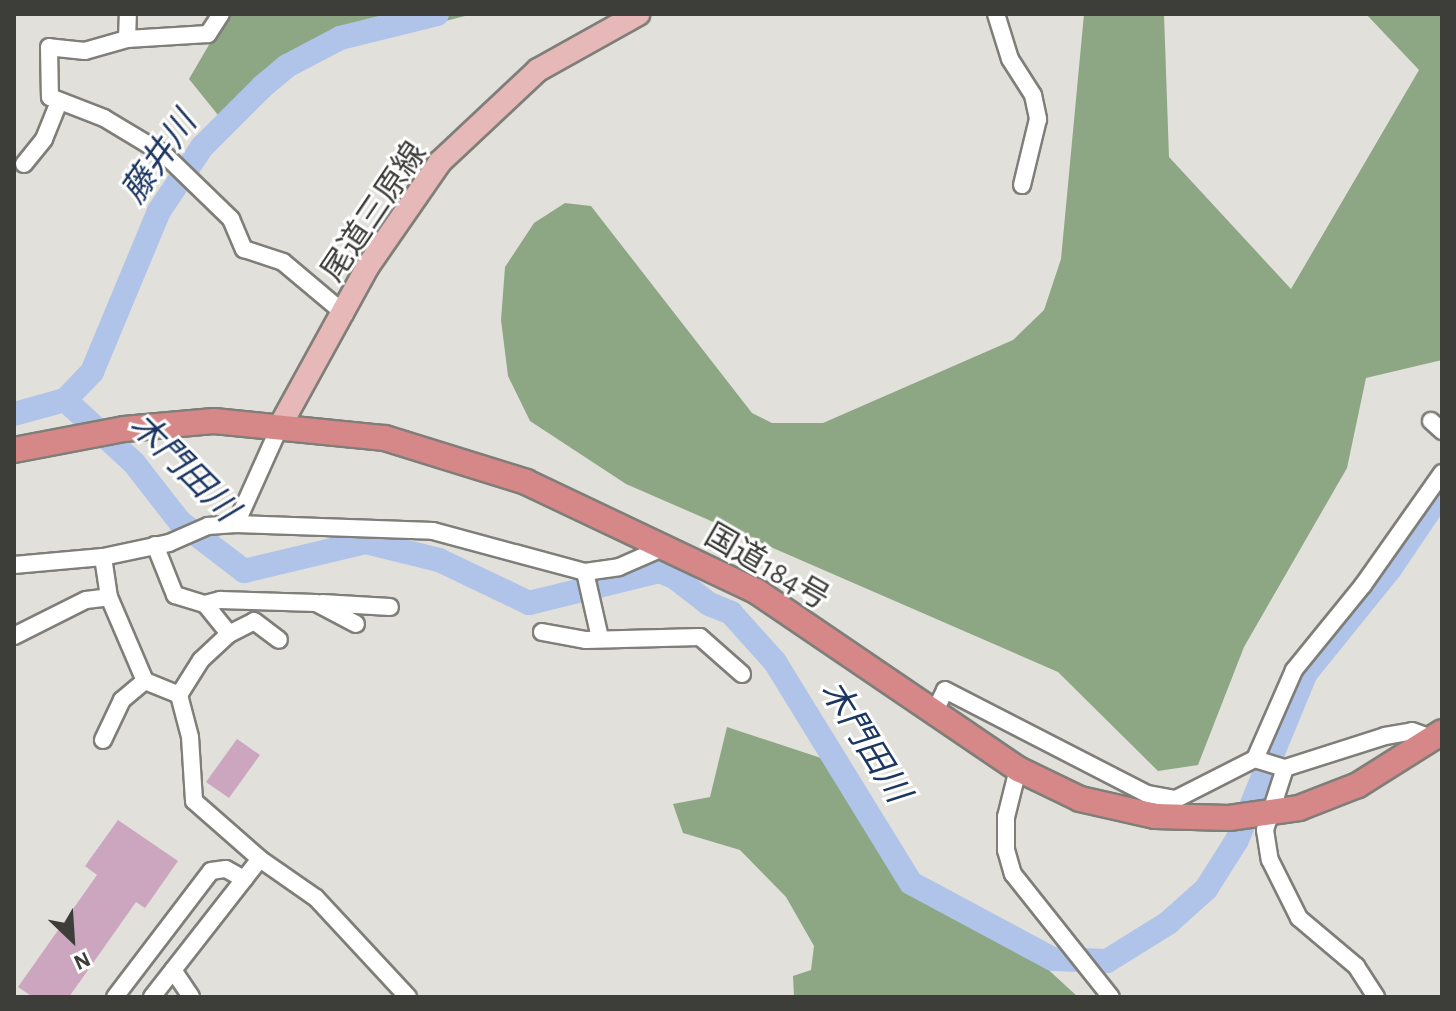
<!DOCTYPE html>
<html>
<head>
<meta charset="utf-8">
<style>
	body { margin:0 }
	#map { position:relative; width:1456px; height:1011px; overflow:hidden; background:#e2e0da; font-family:"Alegreya Sans","Noto Sans JP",sans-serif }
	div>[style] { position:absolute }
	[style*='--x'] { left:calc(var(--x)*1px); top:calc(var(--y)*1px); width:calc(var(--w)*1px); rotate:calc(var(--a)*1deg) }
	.forest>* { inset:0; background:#8da785 }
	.river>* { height:24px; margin:-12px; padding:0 12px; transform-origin:12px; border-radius:12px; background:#afc4e8 }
	.building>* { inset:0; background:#cca6bf }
	.roads { filter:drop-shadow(2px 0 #7f7e79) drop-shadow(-2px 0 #7f7e79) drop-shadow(0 2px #7f7e79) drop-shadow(0 -2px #7f7e79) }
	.minor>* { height:16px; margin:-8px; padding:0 8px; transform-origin:8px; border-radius:8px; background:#fff }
	.major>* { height:22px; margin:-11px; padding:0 11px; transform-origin:11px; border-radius:11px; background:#e6b8b8 }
	.highway>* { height:24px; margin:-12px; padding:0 12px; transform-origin:12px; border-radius:12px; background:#d68889 }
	span { translate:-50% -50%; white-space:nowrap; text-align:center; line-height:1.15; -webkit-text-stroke:6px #fff; paint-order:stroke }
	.street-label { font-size:32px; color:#3d3d3a }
	.water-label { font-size:34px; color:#1c3663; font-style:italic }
	.frame { position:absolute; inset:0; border:16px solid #3d3d3a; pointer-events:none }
	.north { position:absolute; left:32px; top:899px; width:80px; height:80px; -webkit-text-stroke:6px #fff; paint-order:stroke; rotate:155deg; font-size:22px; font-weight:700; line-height:32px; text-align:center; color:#3d3d3a }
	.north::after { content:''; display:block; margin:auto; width:28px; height:36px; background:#3d3d3a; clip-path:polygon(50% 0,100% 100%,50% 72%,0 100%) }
</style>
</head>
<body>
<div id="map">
	<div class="forest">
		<i style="clip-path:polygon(227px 14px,473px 14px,275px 64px,222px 120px,189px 79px)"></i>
		<i style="clip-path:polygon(1084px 14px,1164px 14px,1169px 157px,1291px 289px,1419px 70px,1366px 14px,1442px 14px,1442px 360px,1366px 378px,1347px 468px,1244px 647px,1198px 765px,1158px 771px,1058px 672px,626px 484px,530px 421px,508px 376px,501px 320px,505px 267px,534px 223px,565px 203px,591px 206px,752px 413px,772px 423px,823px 423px,1013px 340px,1044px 310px,1061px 259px)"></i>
		<i style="clip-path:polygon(727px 727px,827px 760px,899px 885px,1028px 951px,1078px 997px,794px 997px,793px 976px,811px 970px,814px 946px,786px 897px,740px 850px,683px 833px,673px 804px,710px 797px)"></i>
	</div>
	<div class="river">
		<i style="--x:65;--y:400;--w:93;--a:42.4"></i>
		<i style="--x:134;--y:463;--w:75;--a:52.1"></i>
		<i style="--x:180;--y:522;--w:81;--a:37.4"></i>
		<i style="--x:244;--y:571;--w:125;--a:-13.4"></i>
		<i style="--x:366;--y:542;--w:75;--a:13.9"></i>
		<i style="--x:439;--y:560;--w:100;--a:25.5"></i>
		<i style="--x:529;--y:603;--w:134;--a:-13.8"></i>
		<i style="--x:659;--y:571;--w:16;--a:22"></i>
		<i style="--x:674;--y:577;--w:44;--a:37.6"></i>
		<i style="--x:709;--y:604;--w:24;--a:22"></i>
		<i style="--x:731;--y:613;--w:66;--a:48.1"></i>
		<i style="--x:775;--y:662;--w:259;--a:58.4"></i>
		<i style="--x:911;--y:883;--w:161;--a:28.2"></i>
		<i style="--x:1053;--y:959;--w:54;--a:2.1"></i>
		<i style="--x:1107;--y:961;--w:72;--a:-31.9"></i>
		<i style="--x:1168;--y:923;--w:51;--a:-41.8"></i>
		<i style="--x:1206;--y:889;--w:58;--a:-57.7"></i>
		<i style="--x:1237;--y:840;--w:181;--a:-67.6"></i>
		<i style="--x:1306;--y:673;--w:134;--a:-51.1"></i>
		<i style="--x:1390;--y:569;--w:93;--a:-56"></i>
		<i style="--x:14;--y:414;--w:53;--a:-15.4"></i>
		<i style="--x:65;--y:400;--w:39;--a:-46"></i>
		<i style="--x:92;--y:372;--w:174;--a:-67.4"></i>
		<i style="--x:159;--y:211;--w:77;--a:-56.1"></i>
		<i style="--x:202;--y:147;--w:85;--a:-45"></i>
		<i style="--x:262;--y:87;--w:33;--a:-40"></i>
		<i style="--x:287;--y:66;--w:60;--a:-27.8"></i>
		<i style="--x:340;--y:38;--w:100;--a:-13.9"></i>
	</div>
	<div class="building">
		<i style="clip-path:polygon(237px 739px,260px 755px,229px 798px,206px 782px)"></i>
		<i style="clip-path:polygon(118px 820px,178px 861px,145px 908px,136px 902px,69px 997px,33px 997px,18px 987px,97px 875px,85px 866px)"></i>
	</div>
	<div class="roads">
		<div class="minor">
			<i style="--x:221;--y:14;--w:24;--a:123"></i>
			<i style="--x:208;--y:34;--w:81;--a:176.5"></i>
			<i style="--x:127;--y:39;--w:44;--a:164.1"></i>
			<i style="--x:85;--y:51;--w:36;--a:-174"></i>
			<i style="--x:49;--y:47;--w:50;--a:88.9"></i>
			<i style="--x:50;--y:97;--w:58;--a:21.3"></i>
			<i style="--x:104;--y:118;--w:70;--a:31"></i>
			<i style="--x:164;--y:154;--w:93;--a:44.1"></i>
			<i style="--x:231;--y:219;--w:33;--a:67"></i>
			<i style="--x:244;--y:249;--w:41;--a:18.4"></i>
			<i style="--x:283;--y:262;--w:81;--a:40"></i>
			<i style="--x:996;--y:14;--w:47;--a:72.7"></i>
			<i style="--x:1010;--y:59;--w:43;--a:57.4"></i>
			<i style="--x:1033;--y:95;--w:25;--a:78"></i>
			<i style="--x:1038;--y:119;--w:68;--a:103.6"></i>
			<i style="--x:127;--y:39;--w:25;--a:-88"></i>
			<i style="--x:24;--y:164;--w:32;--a:-51"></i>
			<i style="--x:44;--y:139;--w:38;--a:-68"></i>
			<i style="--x:1431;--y:421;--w:15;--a:42"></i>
			<i style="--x:236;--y:524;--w:107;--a:-65.8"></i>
			<i style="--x:155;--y:545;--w:54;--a:68.2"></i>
			<i style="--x:175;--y:595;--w:31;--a:17"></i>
			<i style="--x:205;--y:604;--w:38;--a:51"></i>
			<i style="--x:103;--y:557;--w:40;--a:81.5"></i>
			<i style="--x:109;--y:597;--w:91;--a:66.8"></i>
			<i style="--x:145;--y:681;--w:37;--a:22"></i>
			<i style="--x:179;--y:695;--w:43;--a:75.3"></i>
			<i style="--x:190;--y:737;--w:64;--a:86.4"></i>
			<i style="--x:194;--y:801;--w:88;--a:41.3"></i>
			<i style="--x:260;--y:859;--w:68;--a:34.9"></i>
			<i style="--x:316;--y:898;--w:135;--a:47.1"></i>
			<i style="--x:14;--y:565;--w:89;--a:-5.1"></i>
			<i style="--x:103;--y:557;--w:67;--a:-12"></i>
			<i style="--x:169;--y:543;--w:43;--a:-23.6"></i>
			<i style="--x:208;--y:526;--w:28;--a:-4"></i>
			<i style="--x:236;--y:524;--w:197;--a:2"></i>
			<i style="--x:433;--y:531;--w:157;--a:15.1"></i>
			<i style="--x:585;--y:572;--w:34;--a:-8"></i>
			<i style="--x:619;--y:567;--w:52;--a:-23.6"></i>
			<i style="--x:585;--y:572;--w:68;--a:77.2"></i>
			<i style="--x:322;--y:603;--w:68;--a:3.4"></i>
			<i style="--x:205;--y:604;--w:16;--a:-15"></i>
			<i style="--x:220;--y:600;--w:96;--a:1.8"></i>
			<i style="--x:316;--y:603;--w:45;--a:27.7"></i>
			<i style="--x:542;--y:632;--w:45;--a:10.3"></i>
			<i style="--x:586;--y:640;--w:114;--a:-1.5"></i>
			<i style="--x:700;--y:637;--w:56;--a:41.4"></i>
			<i style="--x:14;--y:636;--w:80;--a:-26.6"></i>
			<i style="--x:86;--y:600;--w:23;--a:-7"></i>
			<i style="--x:179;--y:695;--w:41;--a:-57.8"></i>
			<i style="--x:201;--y:660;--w:38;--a:-43"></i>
			<i style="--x:229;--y:634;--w:28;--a:-27"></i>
			<i style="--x:254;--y:621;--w:31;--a:37"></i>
			<i style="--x:934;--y:713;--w:25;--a:-64"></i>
			<i style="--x:945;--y:690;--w:227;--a:27.2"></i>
			<i style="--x:1147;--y:794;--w:29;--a:10"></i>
			<i style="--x:1176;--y:799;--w:89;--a:-26.9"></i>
			<i style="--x:1255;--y:759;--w:31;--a:17"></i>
			<i style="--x:1285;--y:768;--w:105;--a:-17.7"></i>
			<i style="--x:1385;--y:736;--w:27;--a:-10"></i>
			<i style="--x:1412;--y:731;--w:23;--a:20"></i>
			<i style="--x:103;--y:740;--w:44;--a:-64.6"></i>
			<i style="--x:122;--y:700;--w:30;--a:-40"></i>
			<i style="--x:1255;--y:759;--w:97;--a:-66.3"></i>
			<i style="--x:1294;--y:670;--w:109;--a:-50.9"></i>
			<i style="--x:1363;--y:585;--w:137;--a:-54.8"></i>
			<i style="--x:1285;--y:768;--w:65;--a:107.9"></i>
			<i style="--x:1265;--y:830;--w:30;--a:81"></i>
			<i style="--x:1270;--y:860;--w:65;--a:63.4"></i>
			<i style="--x:1299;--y:918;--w:75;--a:40.1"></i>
			<i style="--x:1356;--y:966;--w:37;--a:57"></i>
			<i style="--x:1018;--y:769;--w:49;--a:104"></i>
			<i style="--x:1006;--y:817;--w:33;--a:90"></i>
			<i style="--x:1006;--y:850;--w:25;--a:74"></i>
			<i style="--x:1013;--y:874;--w:157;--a:51.5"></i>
			<i style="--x:173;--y:970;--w:32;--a:56"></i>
			<i style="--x:115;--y:997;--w:158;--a:-52.7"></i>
			<i style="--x:211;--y:871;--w:15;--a:-8"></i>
			<i style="--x:226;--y:869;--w:21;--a:29"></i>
			<i style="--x:152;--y:997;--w:175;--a:-52"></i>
		</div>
		<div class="major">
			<i style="--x:280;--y:426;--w:183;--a:-61.2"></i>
			<i style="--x:368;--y:266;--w:126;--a:-55.3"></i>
			<i style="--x:440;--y:162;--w:134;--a:-43.2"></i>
			<i style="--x:538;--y:70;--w:115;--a:-29.2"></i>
		</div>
		<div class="highway">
			<i style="--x:14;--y:450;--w:112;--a:-10.8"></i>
			<i style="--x:124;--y:429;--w:90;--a:-5.1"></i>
			<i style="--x:214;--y:421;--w:172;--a:5.7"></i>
			<i style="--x:385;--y:438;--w:148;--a:17.3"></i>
			<i style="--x:526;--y:482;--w:255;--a:25.4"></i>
			<i style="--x:756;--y:591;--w:317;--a:34.2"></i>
			<i style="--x:1018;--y:769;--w:69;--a:25.8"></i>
			<i style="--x:1080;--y:799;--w:77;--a:12.8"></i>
			<i style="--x:1155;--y:816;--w:74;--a:1.5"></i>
			<i style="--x:1229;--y:818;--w:71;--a:-8.1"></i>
			<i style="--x:1299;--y:808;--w:63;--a:-21.3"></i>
			<i style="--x:1358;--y:785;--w:99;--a:-32.2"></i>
		</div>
	</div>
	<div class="street-label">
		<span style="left:374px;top:212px;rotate:-56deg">尾道三原線</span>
		<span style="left:767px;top:567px;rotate:30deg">国道184号</span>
	</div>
	<div class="water-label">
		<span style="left:160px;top:158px;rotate:-55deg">藤井川</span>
		<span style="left:183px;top:468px;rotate:45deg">木門田川</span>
		<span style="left:864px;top:742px;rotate:58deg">木門田川</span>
	</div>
	<div class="frame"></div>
	<div class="north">N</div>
</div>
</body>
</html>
